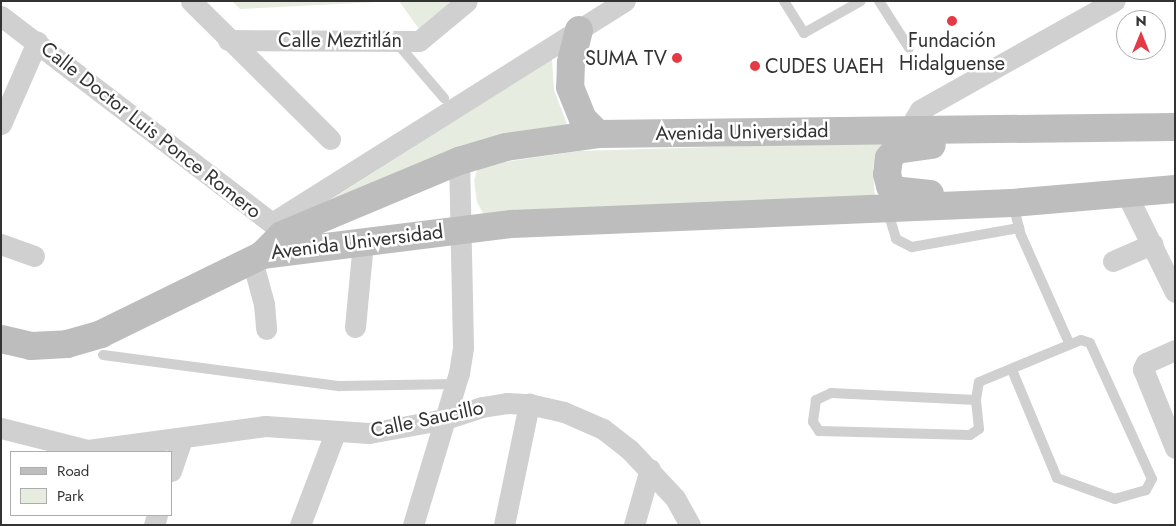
<!DOCTYPE html>
<html>
<head>
<meta charset="utf-8">
<style>
	body { margin:0 }
	#map { position:relative; width:1176px; height:526px; overflow:hidden; background:#fff; font-family:Jost,sans-serif }
	div>[style] { position:absolute }
	[style*='--x'] { left:calc(var(--x)*1px); top:calc(var(--y)*1px); width:calc(var(--w)*1px); rotate:calc(var(--a)*1deg) }
	.green>* { inset:0; background:#e6ecdf }
	.lane>* { height:10px; margin:-5px; padding:0 5px; transform-origin:5px; border-radius:5px; background:#d0d0d0 }
	.street>* { height:21px; margin:-10.5px; padding:0 10.5px; transform-origin:10.5px; border-radius:10.5px; background:#d0d0d0 }
	.secondary>* { height:28px; margin:-14px; padding:0 14px; transform-origin:14px; border-radius:14px; background:#bdbdbd }
	.dots>* { width:14px; height:14px; translate:-50% -50%; box-sizing:border-box; border:2px solid #fff; border-radius:50% }
	span { translate:-50% -50%; white-space:nowrap; text-align:center; line-height:1.15; -webkit-text-stroke:5px #fff; paint-order:stroke }
	.street-label { font-size:20px; color:#333 }
	.poi-label { font-size:20px; color:#333 }
	.right { translate:-100% -50%; text-align:right }
	.left { translate:0 -50%; text-align:left }
	.frame { position:absolute; inset:0; border:2px solid #333; pointer-events:none }
	.legend { position:absolute; left:10px; top:451px; width:162px; height:65px; box-sizing:border-box; background:#fff; border:1px solid #adadad; margin:0; padding:6px 9px; list-style:none; font-size:15px; color:#333 }
	.legend li { display:flex; align-items:center; gap:10px; height:25px }
	.legend b { width:25px; border:1px solid #adadad }
	.north { position:absolute; left:1116px; top:10px; width:50px; height:50px; box-sizing:border-box; background:#fff; border:1px solid #adadad; border-radius:50%; rotate:0deg; font-size:14px; font-weight:700; line-height:20px; text-align:center; color:#333 }
	.north::after { content:''; display:block; margin:auto; width:18px; height:22px; background:#e63946; clip-path:polygon(50% 0,100% 100%,50% 72%,0 100%) }
</style>
</head>
<body>
<div id="map">
	<div class="green">
		<i style="clip-path:polygon(232px 1px,396px 1px,240px 9px)"></i>
		<i style="clip-path:polygon(399px 1px,453px 1px,419px 29px)"></i>
		<i style="clip-path:polygon(552px 59px,554px 90px,569px 129px,326px 203px)"></i>
		<i style="clip-path:polygon(885px 142px,877px 153px,873px 168px,875px 200px,486px 219px,477px 202px,474px 181px,478px 166px,579px 151px)"></i>
	</div>
	<div class="lane">
		<i style="--x:784;--y:1;--w:38;--a:58"></i>
		<i style="--x:804;--y:33;--w:65;--a:-29.3"></i>
		<i style="--x:879;--y:1;--w:56;--a:57.4"></i>
		<i style="--x:396;--y:42;--w:74;--a:49.4"></i>
		<i style="--x:1013;--y:204;--w:32;--a:76"></i>
		<i style="--x:1021;--y:235;--w:118;--a:66"></i>
		<i style="--x:887;--y:209;--w:31;--a:73"></i>
		<i style="--x:896;--y:239;--w:18;--a:27"></i>
		<i style="--x:912;--y:247;--w:109;--a:-10.1"></i>
		<i style="--x:103;--y:355;--w:239;--a:7.5"></i>
		<i style="--x:340;--y:386;--w:115;--a:-1"></i>
		<i style="--x:976;--y:400;--w:145;--a:-177.2"></i>
		<i style="--x:831;--y:393;--w:17;--a:155"></i>
		<i style="--x:816;--y:400;--w:22;--a:98"></i>
		<i style="--x:813;--y:422;--w:11;--a:56"></i>
		<i style="--x:819;--y:431;--w:151;--a:1.5"></i>
		<i style="--x:970;--y:435;--w:11;--a:-34"></i>
		<i style="--x:979;--y:429;--w:29;--a:-96"></i>
		<i style="--x:976;--y:400;--w:18;--a:-81"></i>
		<i style="--x:979;--y:382;--w:110;--a:-22.4"></i>
		<i style="--x:1081;--y:340;--w:9;--a:18"></i>
		<i style="--x:1090;--y:343;--w:149;--a:65.5"></i>
		<i style="--x:1152;--y:479;--w:13;--a:119"></i>
		<i style="--x:1146;--y:490;--w:32;--a:164"></i>
		<i style="--x:1115;--y:499;--w:62;--a:-160.1"></i>
		<i style="--x:1057;--y:478;--w:117;--a:-112.6"></i>
	</div>
	<div class="street">
		<i style="--x:191;--y:1;--w:196;--a:44.8"></i>
		<i style="--x:1;--y:16;--w:341;--a:37.4"></i>
		<i style="--x:272;--y:223;--w:14;--a:54"></i>
		<i style="--x:228;--y:40;--w:191;--a:0.3"></i>
		<i style="--x:419;--y:41;--w:62;--a:-39.8"></i>
		<i style="--x:1;--y:124;--w:90;--a:-66.3"></i>
		<i style="--x:908;--y:130;--w:23;--a:-59"></i>
		<i style="--x:920;--y:110;--w:223;--a:-29.3"></i>
		<i style="--x:1127;--y:195;--w:108;--a:63.7"></i>
		<i style="--x:272;--y:223;--w:417;--a:-32.2"></i>
		<i style="--x:1;--y:244;--w:35;--a:20"></i>
		<i style="--x:252;--y:260;--w:46;--a:74.7"></i>
		<i style="--x:264;--y:304;--w:25;--a:85"></i>
		<i style="--x:1113;--y:261;--w:43;--a:-23.6"></i>
		<i style="--x:355;--y:327;--w:85;--a:-84.6"></i>
		<i style="--x:1175;--y:350;--w:32;--a:156"></i>
		<i style="--x:1146;--y:363;--w:7;--a:117"></i>
		<i style="--x:1143;--y:369;--w:85;--a:67.9"></i>
		<i style="--x:1;--y:428;--w:90;--a:14.2"></i>
		<i style="--x:88;--y:450;--w:179;--a:-7.7"></i>
		<i style="--x:265;--y:426;--w:104;--a:3.9"></i>
		<i style="--x:369;--y:433;--w:77;--a:-10.4"></i>
		<i style="--x:445;--y:419;--w:39;--a:-18"></i>
		<i style="--x:482;--y:407;--w:25;--a:-9"></i>
		<i style="--x:507;--y:403;--w:22;--a:3"></i>
		<i style="--x:529;--y:404;--w:36;--a:13"></i>
		<i style="--x:564;--y:412;--w:43;--a:23.6"></i>
		<i style="--x:603;--y:429;--w:33;--a:38"></i>
		<i style="--x:629;--y:449;--w:67;--a:46.8"></i>
		<i style="--x:675;--y:498;--w:31;--a:61"></i>
		<i style="--x:171;--y:471;--w:34;--a:-71"></i>
		<i style="--x:154;--y:525;--w:10;--a:-73"></i>
		<i style="--x:300;--y:525;--w:98;--a:-69.2"></i>
		<i style="--x:413;--y:525;--w:159;--a:-73.2"></i>
		<i style="--x:459;--y:373;--w:26;--a:-81"></i>
		<i style="--x:463;--y:347;--w:186;--a:-91.2"></i>
		<i style="--x:504;--y:525;--w:124;--a:-78.3"></i>
		<i style="--x:634;--y:525;--w:58;--a:-74.1"></i>
	</div>
	<div class="secondary">
		<i style="--x:579;--y:30;--w:34;--a:104"></i>
		<i style="--x:571;--y:63;--w:24;--a:92"></i>
		<i style="--x:570;--y:87;--w:35;--a:68"></i>
		<i style="--x:583;--y:119;--w:21;--a:45"></i>
		<i style="--x:930;--y:194;--w:31;--a:-174"></i>
		<i style="--x:899;--y:191;--w:10;--a:-151"></i>
		<i style="--x:890;--y:186;--w:12;--a:-104"></i>
		<i style="--x:887;--y:174;--w:16;--a:-83"></i>
		<i style="--x:889;--y:158;--w:11;--a:-49"></i>
		<i style="--x:896;--y:150;--w:36;--a:-8"></i>
		<i style="--x:262;--y:255;--w:252;--a:-7.1"></i>
		<i style="--x:512;--y:224;--w:500;--a:-2.41"></i>
		<i style="--x:1012;--y:203;--w:164;--a:-4.9"></i>
		<i style="--x:1;--y:339;--w:31;--a:13"></i>
		<i style="--x:31;--y:346;--w:36;--a:-3"></i>
		<i style="--x:67;--y:344;--w:35;--a:-16"></i>
		<i style="--x:101;--y:334;--w:179;--a:-26.1"></i>
		<i style="--x:262;--y:255;--w:28;--a:-45"></i>
		<i style="--x:282;--y:235;--w:192;--a:-22.7"></i>
		<i style="--x:459;--y:161;--w:49;--a:-16.6"></i>
		<i style="--x:506;--y:147;--w:93;--a:-8"></i>
		<i style="--x:598;--y:134;--w:577;--a:-0.7"></i>
	</div>
	<div class="dots">
		<i style="left:952px;top:21px;background:#e63946"></i>
		<i style="left:677px;top:58px;background:#e63946"></i>
		<i style="left:755px;top:66px;background:#e63946"></i>
	</div>
	<div class="street-label">
		<span style="left:340px;top:40px">Calle Meztitlán</span>
		<span style="left:151px;top:130px;rotate:38deg">Calle Doctor Luis Ponce Romero</span>
		<span style="left:742px;top:132px;rotate:-1deg">Avenida Universidad</span>
		<span style="left:357px;top:242px;rotate:-7deg">Avenida Universidad</span>
		<span style="left:427px;top:419px;rotate:-12deg">Calle Saucillo</span>
	</div>
	<div class="poi-label">
		<span style="left:952px;top:52px">Fundación<br>Hidalguense</span>
		<span class="right" style="left:667px;top:58px">SUMA TV</span>
		<span class="left" style="left:765px;top:66px">CUDES UAEH</span>
	</div>
	<div class="frame"></div>
	<ul class="legend">
	<li><b style="height:6px;background:#bdbdbd"></b>Road</li>
	<li><b style="height:14px;background:#e6ecdf"></b>Park</li>
	</ul>
	<div class="north">N</div>
</div>
</body>
</html>
